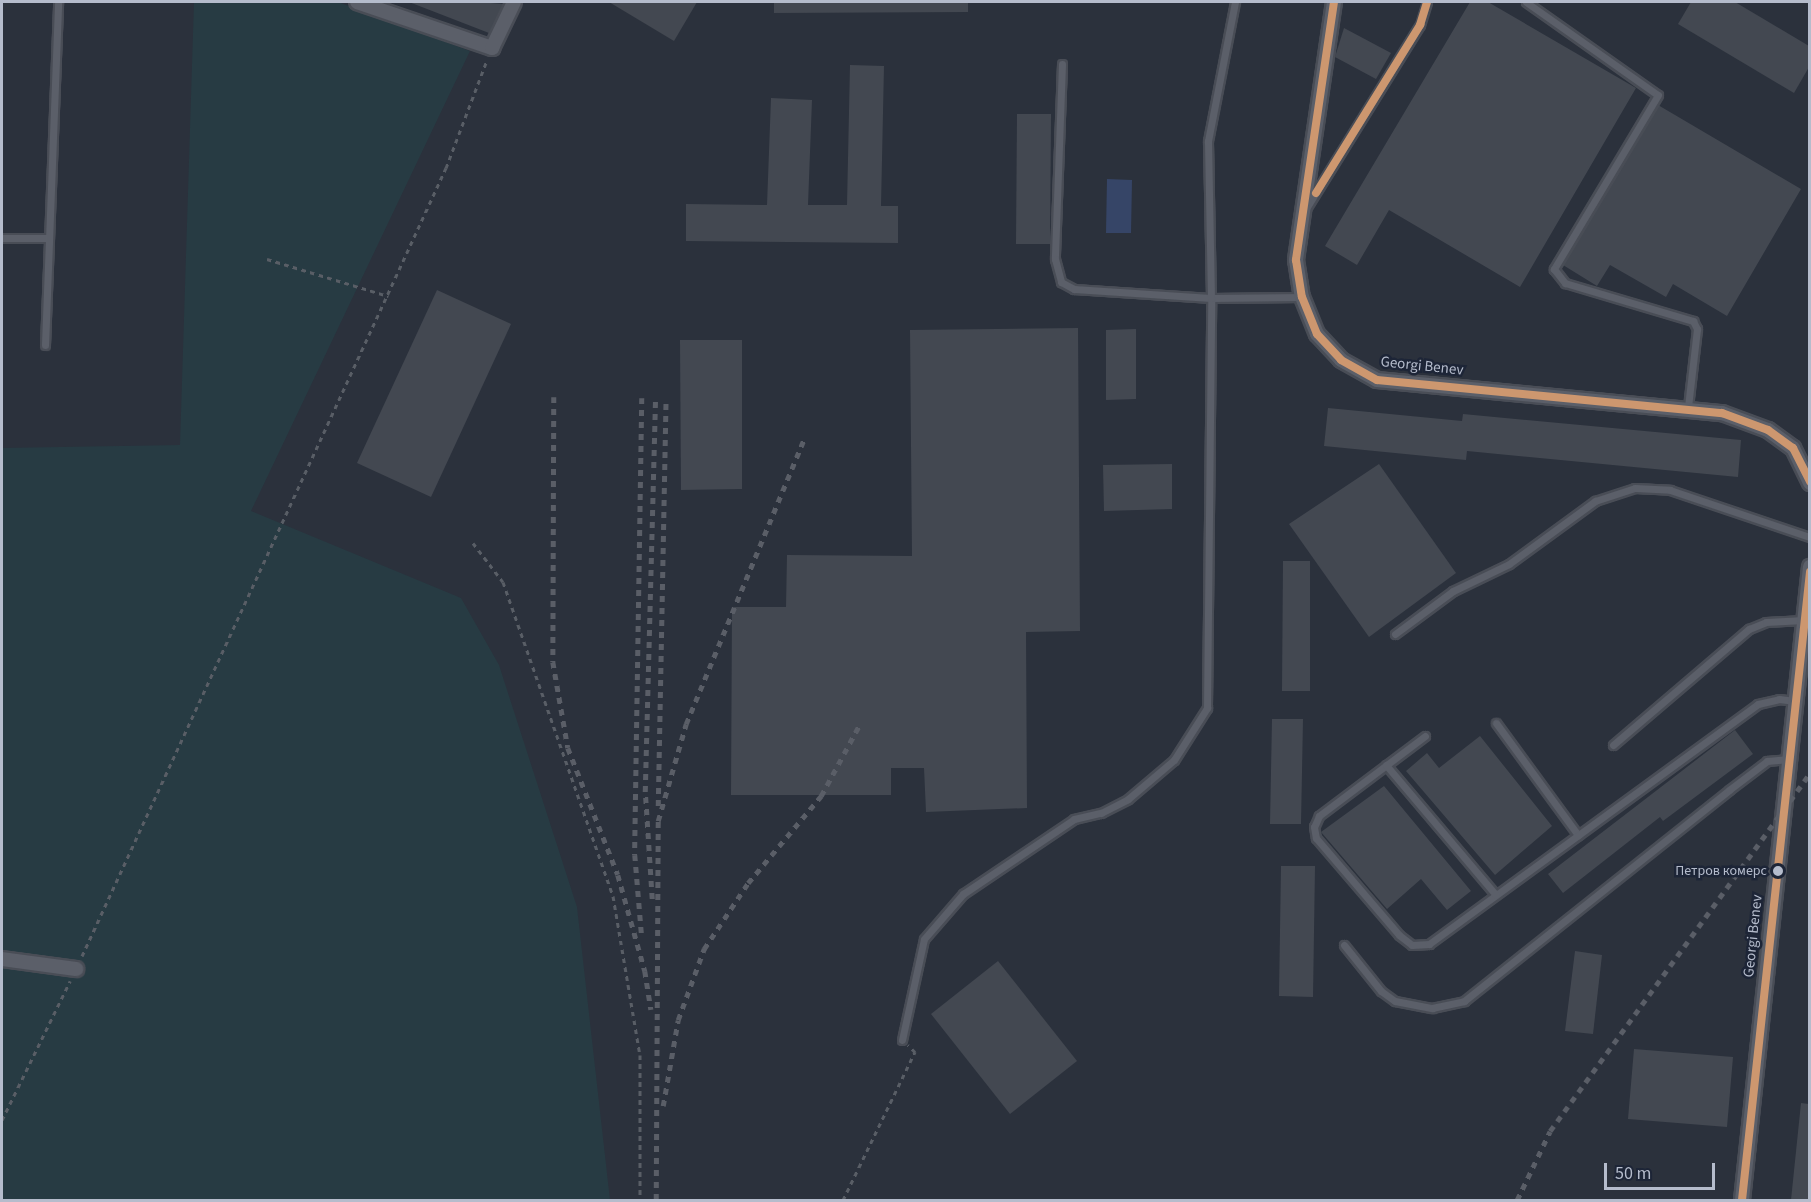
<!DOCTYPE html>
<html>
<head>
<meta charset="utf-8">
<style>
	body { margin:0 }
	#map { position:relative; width:1811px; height:1202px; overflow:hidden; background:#2b313c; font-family:"Source Sans 3",sans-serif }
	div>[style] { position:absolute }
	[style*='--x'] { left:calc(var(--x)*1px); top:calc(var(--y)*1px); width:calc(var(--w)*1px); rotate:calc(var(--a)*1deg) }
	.green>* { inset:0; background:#273b43 }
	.water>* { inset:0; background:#364567 }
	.building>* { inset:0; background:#434851 }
	.path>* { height:3px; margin-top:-1.5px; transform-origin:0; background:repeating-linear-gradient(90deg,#595e66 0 4.5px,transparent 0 9px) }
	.roads { filter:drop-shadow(2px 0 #494d56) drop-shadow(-2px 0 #494d56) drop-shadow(0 2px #494d56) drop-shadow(0 -2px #494d56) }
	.lane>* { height:7px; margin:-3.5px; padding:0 3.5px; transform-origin:3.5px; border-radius:3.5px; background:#5b5f69 }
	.street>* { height:14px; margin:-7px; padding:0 7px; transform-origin:7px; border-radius:7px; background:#5b5f69 }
	.rail>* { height:4.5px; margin-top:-2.25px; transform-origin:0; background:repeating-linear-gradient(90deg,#5a5e67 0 6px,transparent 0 12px) }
	.bus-1>* { height:8px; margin:-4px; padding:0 4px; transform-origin:4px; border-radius:4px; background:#cd976f }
	.dots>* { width:16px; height:16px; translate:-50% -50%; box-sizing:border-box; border:3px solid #1d2537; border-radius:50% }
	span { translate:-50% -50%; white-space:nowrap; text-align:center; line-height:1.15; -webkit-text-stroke:5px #1d2537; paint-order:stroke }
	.bus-label { font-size:14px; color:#b5bccc }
	.right { translate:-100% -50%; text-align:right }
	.street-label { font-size:15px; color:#b5bccc }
	.frame { position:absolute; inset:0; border:3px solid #b5bccc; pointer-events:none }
	.scale { position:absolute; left:1604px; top:1163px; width:111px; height:27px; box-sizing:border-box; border:3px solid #b5bccc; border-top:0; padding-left:8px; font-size:18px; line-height:21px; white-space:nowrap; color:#b5bccc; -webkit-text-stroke:4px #1d2537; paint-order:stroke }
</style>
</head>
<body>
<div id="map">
	<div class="green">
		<i style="clip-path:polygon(194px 2px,338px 2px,470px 51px,251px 511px,461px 598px,499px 665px,577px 907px,610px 1200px,2px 1200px,2px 448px,180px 445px)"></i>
	</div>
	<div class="water">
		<i style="clip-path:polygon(1107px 179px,1132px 180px,1131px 233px,1106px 233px)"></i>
	</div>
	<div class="building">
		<i style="clip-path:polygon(409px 2px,479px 2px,503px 4px,489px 33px)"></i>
		<i style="clip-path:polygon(609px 2px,697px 2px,674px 41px)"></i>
		<i style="clip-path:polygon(774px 2px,968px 2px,968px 12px,774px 13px)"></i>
		<i style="clip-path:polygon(1470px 2px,1488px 2px,1636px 88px,1520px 287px,1389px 210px,1357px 265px,1325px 246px)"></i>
		<i style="clip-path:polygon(1691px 2px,1735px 2px,1809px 46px,1809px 67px,1794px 93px,1678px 24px)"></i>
		<i style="clip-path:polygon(1344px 28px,1391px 53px,1376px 79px,1335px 57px)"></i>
		<i style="clip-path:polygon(850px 65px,884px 66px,881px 206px,898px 206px,898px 243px,686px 241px,686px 204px,767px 205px,771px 98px,812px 100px,808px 205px,847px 205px)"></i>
		<i style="clip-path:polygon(1658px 105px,1801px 189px,1727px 316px,1673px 284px,1666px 297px,1610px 265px,1597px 286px,1563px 265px)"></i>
		<i style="clip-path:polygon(1017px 114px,1051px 114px,1050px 244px,1016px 244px)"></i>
		<i style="clip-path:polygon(437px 290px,511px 324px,431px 497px,357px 463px)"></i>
		<i style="clip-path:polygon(1078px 328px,1080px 631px,1026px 632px,1027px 808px,926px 812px,924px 768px,891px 768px,891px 795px,731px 795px,732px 607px,786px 607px,787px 555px,912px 556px,910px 330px)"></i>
		<i style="clip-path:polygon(1136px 329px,1136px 399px,1106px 400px,1106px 330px)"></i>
		<i style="clip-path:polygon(680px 340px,742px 340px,742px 489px,681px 490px)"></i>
		<i style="clip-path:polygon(1328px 408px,1462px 421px,1463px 414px,1741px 440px,1738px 477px,1467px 451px,1466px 460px,1324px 446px)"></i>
		<i style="clip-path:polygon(1172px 464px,1172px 509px,1104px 511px,1103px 465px)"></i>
		<i style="clip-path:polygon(1379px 464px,1456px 573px,1369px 637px,1289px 524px)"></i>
		<i style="clip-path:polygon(1283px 561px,1310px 561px,1310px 691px,1282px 691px)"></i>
		<i style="clip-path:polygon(1272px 719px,1303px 719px,1301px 824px,1270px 824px)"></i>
		<i style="clip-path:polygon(1735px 730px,1753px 754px,1663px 821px,1660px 817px,1563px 893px,1548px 874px)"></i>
		<i style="clip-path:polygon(1480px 736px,1552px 826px,1495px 875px,1406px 771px,1427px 753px,1439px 768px)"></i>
		<i style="clip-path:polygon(1384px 786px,1471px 891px,1447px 910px,1421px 879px,1387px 909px,1321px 832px)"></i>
		<i style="clip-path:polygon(1281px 866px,1315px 866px,1313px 997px,1279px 996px)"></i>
		<i style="clip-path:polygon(1575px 951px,1602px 955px,1593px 1034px,1565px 1031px)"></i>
		<i style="clip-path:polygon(998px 961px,1077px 1061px,1010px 1114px,931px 1014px)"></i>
		<i style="clip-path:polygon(1634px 1049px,1733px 1057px,1727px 1127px,1628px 1119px)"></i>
		<i style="clip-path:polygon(1801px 1103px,1809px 1104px,1809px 1200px,1791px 1200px)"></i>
	</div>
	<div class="path">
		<i style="--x:267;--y:259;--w:127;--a:17"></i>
		<i style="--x:473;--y:543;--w:49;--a:52.4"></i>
		<i style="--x:503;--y:582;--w:333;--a:70.7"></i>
		<i style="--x:613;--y:896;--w:161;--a:80.4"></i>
		<i style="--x:640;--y:1055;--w:145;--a:90"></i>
		<i style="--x:82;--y:956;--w:868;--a:-65.21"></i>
		<i style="--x:446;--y:168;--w:116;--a:-69.2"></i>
		<i style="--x:2;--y:1120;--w:155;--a:-63.9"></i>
		<i style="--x:843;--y:1200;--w:165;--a:-64.1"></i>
		<i style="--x:915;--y:1052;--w:10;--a:-135"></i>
	</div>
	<div class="roads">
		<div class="lane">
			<i style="--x:1526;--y:2;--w:161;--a:35.2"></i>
			<i style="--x:1658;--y:95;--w:203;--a:120.9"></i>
			<i style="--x:1554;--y:269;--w:18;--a:52"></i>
			<i style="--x:1565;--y:283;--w:134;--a:16.5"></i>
			<i style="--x:1693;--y:321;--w:9;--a:63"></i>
			<i style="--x:1697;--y:329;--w:79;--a:96.6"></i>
			<i style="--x:1062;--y:64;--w:195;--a:92.1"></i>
			<i style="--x:1055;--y:259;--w:24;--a:75"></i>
			<i style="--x:1061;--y:282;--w:15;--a:28"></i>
			<i style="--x:1074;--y:289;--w:137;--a:3.8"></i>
			<i style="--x:1211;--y:298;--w:91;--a:-0.6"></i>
			<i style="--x:1307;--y:207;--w:214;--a:-58.2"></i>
			<i style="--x:1420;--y:25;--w:24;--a:-73"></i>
			<i style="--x:2;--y:238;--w:47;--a:0"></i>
			<i style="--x:45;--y:345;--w:343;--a:-87.8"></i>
			<i style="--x:1395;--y:634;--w:72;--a:-36.6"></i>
			<i style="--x:1453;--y:591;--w:62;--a:-25.7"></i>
			<i style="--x:1509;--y:564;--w:107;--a:-36.2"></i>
			<i style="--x:1595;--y:501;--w:42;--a:-18"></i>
			<i style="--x:1635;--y:488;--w:35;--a:3"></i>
			<i style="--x:1670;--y:490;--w:148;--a:18.6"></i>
			<i style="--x:1496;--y:723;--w:139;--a:53.8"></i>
			<i style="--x:1425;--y:736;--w:133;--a:143"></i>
			<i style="--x:1319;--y:816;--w:12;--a:114"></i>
			<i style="--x:1314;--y:827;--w:11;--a:80"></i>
			<i style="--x:1316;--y:838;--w:128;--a:49.4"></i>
			<i style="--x:1399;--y:935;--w:16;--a:38"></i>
			<i style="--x:1412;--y:945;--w:17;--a:-3"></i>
			<i style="--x:1429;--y:944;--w:407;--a:-36.1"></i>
			<i style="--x:1758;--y:704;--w:22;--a:-13"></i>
			<i style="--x:1779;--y:699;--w:16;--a:7"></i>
			<i style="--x:1613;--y:745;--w:179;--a:-40.5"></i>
			<i style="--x:1749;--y:629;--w:18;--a:-22"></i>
			<i style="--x:1766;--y:622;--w:38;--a:-3"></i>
			<i style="--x:1386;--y:765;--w:170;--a:49.8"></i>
			<i style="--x:1344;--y:945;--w:59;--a:51.2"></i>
			<i style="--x:1381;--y:991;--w:17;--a:36"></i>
			<i style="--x:1395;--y:1001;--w:38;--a:11"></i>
			<i style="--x:1432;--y:1008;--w:33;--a:-12"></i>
			<i style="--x:1464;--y:1001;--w:339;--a:-38.5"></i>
			<i style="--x:1729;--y:790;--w:48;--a:-37.3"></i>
			<i style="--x:1767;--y:761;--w:22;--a:-5"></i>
			<i style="--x:902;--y:1040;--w:103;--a:-77.7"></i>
			<i style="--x:924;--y:939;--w:60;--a:-49.1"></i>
			<i style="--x:963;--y:894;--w:134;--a:-34"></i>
			<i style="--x:1074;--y:819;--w:28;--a:-13"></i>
			<i style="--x:1101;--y:813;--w:30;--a:-27"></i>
			<i style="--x:1128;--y:799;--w:60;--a:-40.3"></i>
			<i style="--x:1174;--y:760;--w:62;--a:-57.6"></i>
			<i style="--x:1207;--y:708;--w:410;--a:-89.4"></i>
			<i style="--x:1211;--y:298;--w:157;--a:-91.1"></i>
			<i style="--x:1208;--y:141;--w:142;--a:-79"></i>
		</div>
		<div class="street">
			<i style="--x:357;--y:2;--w:143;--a:18.8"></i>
			<i style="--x:492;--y:48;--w:51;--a:-64.4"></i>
			<i style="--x:1334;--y:2;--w:261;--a:98.4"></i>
			<i style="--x:1296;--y:260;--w:37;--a:81"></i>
			<i style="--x:1302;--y:297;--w:40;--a:68"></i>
			<i style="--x:1317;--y:334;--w:35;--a:47"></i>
			<i style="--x:1341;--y:360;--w:41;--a:29.1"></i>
			<i style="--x:1377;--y:380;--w:347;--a:5.5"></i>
			<i style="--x:1722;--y:413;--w:49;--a:20.3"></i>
			<i style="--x:1768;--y:430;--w:31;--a:36"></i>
			<i style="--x:1793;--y:448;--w:39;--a:64"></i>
			<i style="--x:2;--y:959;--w:75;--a:7.7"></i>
			<i style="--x:1742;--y:1200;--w:637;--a:-83.87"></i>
		</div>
	</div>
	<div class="rail">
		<i style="--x:554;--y:397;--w:265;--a:90.2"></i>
		<i style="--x:553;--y:662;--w:87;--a:80.1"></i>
		<i style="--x:568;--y:748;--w:136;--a:68.5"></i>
		<i style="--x:618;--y:875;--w:100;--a:74.3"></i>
		<i style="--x:645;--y:971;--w:39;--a:81"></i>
		<i style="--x:642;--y:398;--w:457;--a:90.9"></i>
		<i style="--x:635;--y:855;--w:83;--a:85.2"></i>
		<i style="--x:658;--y:806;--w:405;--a:-88.9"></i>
		<i style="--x:652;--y:899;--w:107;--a:-93.7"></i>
		<i style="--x:645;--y:792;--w:392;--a:-88.5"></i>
		<i style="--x:663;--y:1106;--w:87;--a:-80.1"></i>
		<i style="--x:678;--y:1020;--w:76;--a:-69.9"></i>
		<i style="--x:704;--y:949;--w:79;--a:-56.3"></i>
		<i style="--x:748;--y:883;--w:114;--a:-50"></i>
		<i style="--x:821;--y:796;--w:82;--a:-61.6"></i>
		<i style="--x:656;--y:1200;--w:379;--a:-89.7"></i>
		<i style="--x:658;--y:821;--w:101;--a:-73.9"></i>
		<i style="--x:686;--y:724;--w:308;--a:-67.5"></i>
		<i style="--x:1517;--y:1200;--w:76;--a:-64.4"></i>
		<i style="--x:1550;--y:1131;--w:442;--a:-54"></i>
	</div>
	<div class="bus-1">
		<i style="--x:1334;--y:2;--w:261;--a:98.4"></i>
		<i style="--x:1296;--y:260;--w:37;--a:81"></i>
		<i style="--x:1302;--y:297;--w:40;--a:68"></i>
		<i style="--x:1317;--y:334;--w:35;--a:47"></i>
		<i style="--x:1341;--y:360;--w:41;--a:29.1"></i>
		<i style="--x:1377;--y:380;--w:347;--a:5.5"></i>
		<i style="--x:1722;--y:413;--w:49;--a:20.3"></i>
		<i style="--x:1768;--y:430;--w:31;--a:36"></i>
		<i style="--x:1793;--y:448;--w:38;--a:63"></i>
		<i style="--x:1316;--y:193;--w:198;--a:-58.2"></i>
		<i style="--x:1420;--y:25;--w:24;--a:-73"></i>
		<i style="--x:1742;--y:1200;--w:632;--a:-83.82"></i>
	</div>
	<div class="dots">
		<i style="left:1778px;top:871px;background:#b5bccc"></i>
	</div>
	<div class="bus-label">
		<span class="right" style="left:1767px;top:871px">Петров комерс</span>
	</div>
	<div class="street-label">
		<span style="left:1422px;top:366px;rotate:6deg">Georgi Benev</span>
		<span style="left:1753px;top:936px;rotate:-84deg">Georgi Benev</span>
	</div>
	<div class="frame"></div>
	<div class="scale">50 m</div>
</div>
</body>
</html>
